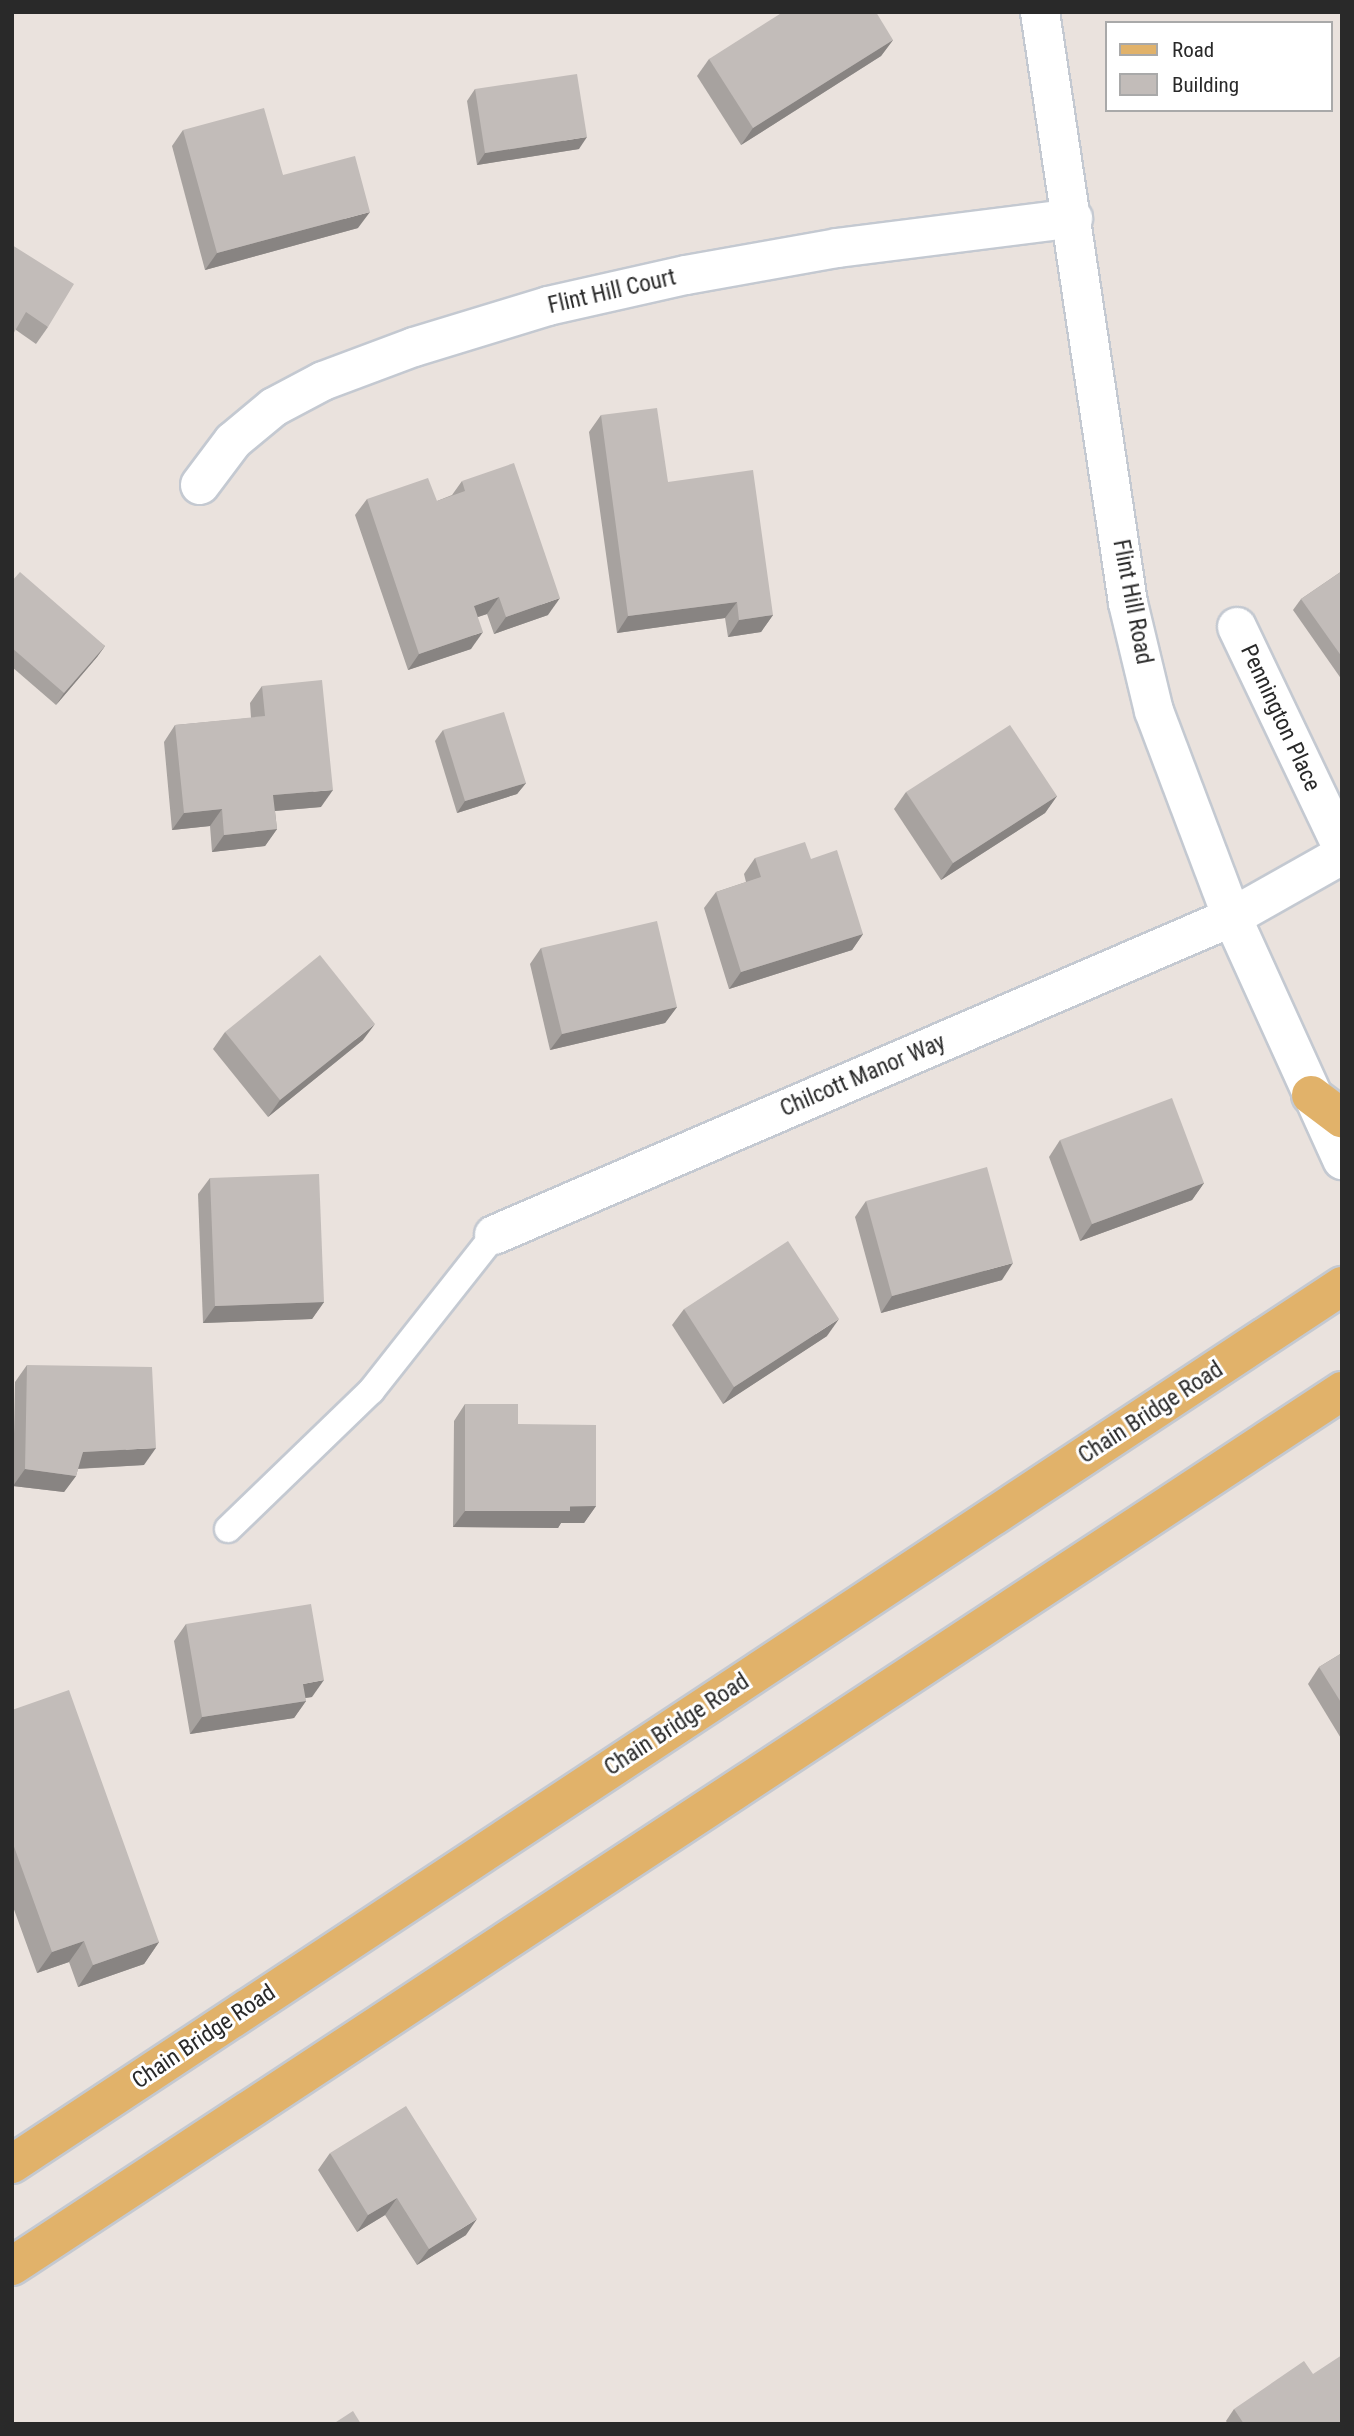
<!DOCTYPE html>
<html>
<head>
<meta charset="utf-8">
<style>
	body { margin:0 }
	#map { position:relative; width:1354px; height:2436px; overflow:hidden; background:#eae2dd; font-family:"Roboto Condensed",sans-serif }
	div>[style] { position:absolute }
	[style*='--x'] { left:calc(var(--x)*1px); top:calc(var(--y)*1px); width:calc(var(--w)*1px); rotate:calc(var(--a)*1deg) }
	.roads { filter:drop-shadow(2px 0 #c4c9d1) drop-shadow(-2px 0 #c4c9d1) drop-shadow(0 2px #c4c9d1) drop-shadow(0 -2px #c4c9d1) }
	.lane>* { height:26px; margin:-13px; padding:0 13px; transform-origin:13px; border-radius:13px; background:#fff }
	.street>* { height:38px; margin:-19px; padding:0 19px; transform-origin:19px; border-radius:19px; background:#fff }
	.secondary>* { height:38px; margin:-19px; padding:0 19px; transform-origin:19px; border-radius:19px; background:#fff }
	.primary>* { height:38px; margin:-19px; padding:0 19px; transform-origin:19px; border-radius:19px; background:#e1b26a }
	.wall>* { inset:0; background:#a7a29f }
	.shaded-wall>* { inset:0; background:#888482 }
	.building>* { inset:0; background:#c2bcb9 }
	span { translate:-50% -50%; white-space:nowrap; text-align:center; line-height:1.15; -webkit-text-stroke:6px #fff; paint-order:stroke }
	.street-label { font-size:23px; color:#292929 }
	.frame { position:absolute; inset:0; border:14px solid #292929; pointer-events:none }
	.legend { position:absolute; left:1105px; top:21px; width:228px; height:91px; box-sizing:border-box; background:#fff; border:2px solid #a9a9a9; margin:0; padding:9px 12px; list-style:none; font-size:21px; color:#292929 }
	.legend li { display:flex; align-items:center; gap:14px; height:35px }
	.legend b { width:35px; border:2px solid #a9a9a9 }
</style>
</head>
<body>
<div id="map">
	<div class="roads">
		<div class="lane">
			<i style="--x:228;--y:1529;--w:199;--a:-44"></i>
			<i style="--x:371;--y:1391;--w:199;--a:-51.7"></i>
		</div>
		<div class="street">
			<i style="--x:200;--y:485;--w:55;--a:-53.1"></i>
			<i style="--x:233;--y:441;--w:53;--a:-39.7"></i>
			<i style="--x:274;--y:407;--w:55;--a:-28"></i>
			<i style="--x:323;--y:381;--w:97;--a:-20.5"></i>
			<i style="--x:414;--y:347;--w:140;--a:-17"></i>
			<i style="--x:548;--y:306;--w:141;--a:-12.7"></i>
			<i style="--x:686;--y:275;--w:153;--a:-10.1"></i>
			<i style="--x:837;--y:248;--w:238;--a:-7.2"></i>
			<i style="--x:1237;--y:627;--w:244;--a:64.5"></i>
			<i style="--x:494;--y:1235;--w:804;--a:-23.31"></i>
			<i style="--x:1232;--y:917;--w:126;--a:-29.4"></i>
		</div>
		<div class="secondary">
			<i style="--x:1040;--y:12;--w:598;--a:81.53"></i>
			<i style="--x:1128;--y:603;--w:111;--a:76.5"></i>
			<i style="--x:1154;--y:711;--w:220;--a:69.3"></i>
			<i style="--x:1232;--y:917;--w:267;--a:65.6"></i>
		</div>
		<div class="primary">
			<i style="--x:1311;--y:1095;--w:39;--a:37"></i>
			<i style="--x:12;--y:2164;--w:1594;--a:-33.43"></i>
			<i style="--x:12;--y:2266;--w:1592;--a:-33.34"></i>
		</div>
	</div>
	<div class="wall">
		<i style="clip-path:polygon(893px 40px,881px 56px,741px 145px,697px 76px,709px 59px)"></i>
		<i style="clip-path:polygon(475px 89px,579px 149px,477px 165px,467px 101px)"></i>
		<i style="clip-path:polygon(183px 130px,283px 175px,358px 228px,205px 270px,172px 146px)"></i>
		<i style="clip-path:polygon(12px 245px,48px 327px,36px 344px,16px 330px)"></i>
		<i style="clip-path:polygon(601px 415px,668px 482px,773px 615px,761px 632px,728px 637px,725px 618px,617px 633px,589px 432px)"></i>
		<i style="clip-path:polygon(462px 481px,548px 615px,494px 634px,487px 614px,478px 617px,471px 649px,408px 670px,355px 515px,367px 499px,437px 501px,452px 495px)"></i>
		<i style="clip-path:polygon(1342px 571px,1342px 680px,1293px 610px,1301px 599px)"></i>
		<i style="clip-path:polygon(12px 581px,105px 646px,97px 657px,56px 705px,12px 667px)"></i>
		<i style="clip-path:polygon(262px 686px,321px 807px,275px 811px,277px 829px,265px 846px,212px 852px,210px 826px,172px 830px,164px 742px,175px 725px,251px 718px,250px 703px)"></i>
		<i style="clip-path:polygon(443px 730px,526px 783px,517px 794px,457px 813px,435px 741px)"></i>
		<i style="clip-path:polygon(906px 792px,1057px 796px,1045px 813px,941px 880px,894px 809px)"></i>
		<i style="clip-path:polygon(755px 858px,811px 859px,863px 934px,852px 950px,729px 989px,704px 908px,716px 892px,746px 882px,744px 874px)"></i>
		<i style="clip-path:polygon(541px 948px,677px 1007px,665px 1023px,550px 1050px,530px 964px)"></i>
		<i style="clip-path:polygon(225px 1032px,363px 1040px,268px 1117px,213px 1049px)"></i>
		<i style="clip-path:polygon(1060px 1140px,1204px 1183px,1192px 1200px,1080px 1241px,1049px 1157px)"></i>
		<i style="clip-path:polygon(210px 1178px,324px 1302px,312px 1319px,203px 1323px,198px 1194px)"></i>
		<i style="clip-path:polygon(866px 1201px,1002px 1280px,881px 1313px,855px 1217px)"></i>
		<i style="clip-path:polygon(684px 1309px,827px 1336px,723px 1404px,672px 1325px)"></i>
		<i style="clip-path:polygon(27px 1365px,144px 1465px,78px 1469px,76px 1476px,64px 1492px,13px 1486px,15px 1382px)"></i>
		<i style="clip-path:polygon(465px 1404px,518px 1424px,596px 1506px,584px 1523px,561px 1523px,558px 1528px,453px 1527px,454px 1421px)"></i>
		<i style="clip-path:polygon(186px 1624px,312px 1697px,305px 1698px,306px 1701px,294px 1718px,190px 1734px,174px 1641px)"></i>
		<i style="clip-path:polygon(1342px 1653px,1342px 1740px,1308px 1684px,1319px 1667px)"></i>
		<i style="clip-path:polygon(12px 1710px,159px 1942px,144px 1964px,78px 1987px,69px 1962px,37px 1973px,12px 1904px)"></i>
		<i style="clip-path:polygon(330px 2153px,466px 2235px,417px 2265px,385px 2215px,357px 2232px,318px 2170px)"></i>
		<i style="clip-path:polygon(1234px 2409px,1342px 2424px,1228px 2424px,1226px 2421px)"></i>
	</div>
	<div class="shaded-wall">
		<i style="clip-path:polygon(893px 40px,881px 56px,741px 145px,753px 128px)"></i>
		<i style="clip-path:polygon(587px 137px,579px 149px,477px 165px,485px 153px)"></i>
		<i style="clip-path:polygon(370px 212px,358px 228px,205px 270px,217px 253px)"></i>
		<i style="clip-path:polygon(499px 597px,487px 614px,462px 622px,474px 606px)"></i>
		<i style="clip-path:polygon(560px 598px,548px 615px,494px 634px,506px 617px)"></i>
		<i style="clip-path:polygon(737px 602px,725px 618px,617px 633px,628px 616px)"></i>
		<i style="clip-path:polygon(773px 615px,761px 632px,728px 637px,739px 620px)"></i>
		<i style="clip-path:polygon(483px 632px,471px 649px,408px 670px,419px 654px)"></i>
		<i style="clip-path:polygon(105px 646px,97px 657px,56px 705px,64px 693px)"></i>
		<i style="clip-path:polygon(526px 783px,517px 794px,457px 813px,465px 801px)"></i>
		<i style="clip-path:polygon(333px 790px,321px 807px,262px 812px,273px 795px)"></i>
		<i style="clip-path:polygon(1057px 796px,1045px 813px,941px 880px,953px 863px)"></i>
		<i style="clip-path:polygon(222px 809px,210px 826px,172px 830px,184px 813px)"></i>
		<i style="clip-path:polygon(277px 829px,265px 846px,212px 852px,224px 835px)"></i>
		<i style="clip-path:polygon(863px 934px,852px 950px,729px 989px,741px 972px)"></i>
		<i style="clip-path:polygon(677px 1007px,665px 1023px,550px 1050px,562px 1034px)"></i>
		<i style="clip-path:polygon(375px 1024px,363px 1040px,268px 1117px,280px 1100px)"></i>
		<i style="clip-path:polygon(1204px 1183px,1192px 1200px,1080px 1241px,1092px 1224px)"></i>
		<i style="clip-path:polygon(1013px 1263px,1002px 1280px,881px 1313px,892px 1296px)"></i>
		<i style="clip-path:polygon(324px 1302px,312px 1319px,203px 1323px,215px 1306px)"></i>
		<i style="clip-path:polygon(839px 1319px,827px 1336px,723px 1404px,734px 1387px)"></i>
		<i style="clip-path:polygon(156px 1448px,144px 1465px,72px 1469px,83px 1452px)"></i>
		<i style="clip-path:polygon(25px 1469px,76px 1476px,64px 1492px,13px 1486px)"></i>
		<i style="clip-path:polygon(596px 1506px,584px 1523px,561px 1523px,558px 1528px,453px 1527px,465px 1511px)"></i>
		<i style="clip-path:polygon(324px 1680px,312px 1697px,291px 1700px,303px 1684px)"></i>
		<i style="clip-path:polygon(306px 1701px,294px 1718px,190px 1734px,202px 1717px)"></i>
		<i style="clip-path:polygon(84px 1941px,69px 1962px,37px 1973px,52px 1952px)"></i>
		<i style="clip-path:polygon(159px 1942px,144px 1964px,78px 1987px,93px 1965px)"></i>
		<i style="clip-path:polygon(397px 2198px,385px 2215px,357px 2232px,368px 2215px)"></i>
		<i style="clip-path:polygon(477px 2219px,466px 2235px,417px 2265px,429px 2249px)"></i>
	</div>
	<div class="building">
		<i style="clip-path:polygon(783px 12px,876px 12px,893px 40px,753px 128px,709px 59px)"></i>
		<i style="clip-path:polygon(577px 74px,587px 137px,485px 153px,475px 89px)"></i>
		<i style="clip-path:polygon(264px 108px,283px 175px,355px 156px,370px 212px,217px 253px,183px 130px)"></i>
		<i style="clip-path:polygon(12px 245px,74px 284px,48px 327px,26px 312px,12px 336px)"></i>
		<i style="clip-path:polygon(657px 408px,668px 482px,753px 470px,773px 615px,739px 620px,737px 602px,628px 616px,601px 415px)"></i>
		<i style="clip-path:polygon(514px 463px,560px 598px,506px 617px,499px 597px,474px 606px,483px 632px,419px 654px,367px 499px,428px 478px,437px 501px,465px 491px,462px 481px)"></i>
		<i style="clip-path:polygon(1342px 571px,1342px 657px,1301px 599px)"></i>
		<i style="clip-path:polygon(20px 572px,105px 646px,64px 693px,12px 648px,12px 581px)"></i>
		<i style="clip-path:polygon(322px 680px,333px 790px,273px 795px,277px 829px,224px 835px,222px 809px,184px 813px,175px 725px,265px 716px,262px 686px)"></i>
		<i style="clip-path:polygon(504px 712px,526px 783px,465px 801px,443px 730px)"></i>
		<i style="clip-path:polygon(1010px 725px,1057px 796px,953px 863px,906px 792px)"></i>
		<i style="clip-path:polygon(805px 842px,811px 859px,837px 850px,863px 934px,741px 972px,716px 892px,761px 877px,755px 858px)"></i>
		<i style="clip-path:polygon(657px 921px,677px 1007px,562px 1034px,541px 948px)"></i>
		<i style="clip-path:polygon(320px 955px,375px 1024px,280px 1100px,225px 1032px)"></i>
		<i style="clip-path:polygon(1172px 1098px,1204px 1183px,1092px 1224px,1060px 1140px)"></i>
		<i style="clip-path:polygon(987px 1167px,1013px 1263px,892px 1296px,866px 1201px)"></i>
		<i style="clip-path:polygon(319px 1174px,324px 1302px,215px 1306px,210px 1178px)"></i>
		<i style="clip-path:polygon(788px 1241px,839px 1319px,734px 1387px,684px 1309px)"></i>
		<i style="clip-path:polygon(27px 1365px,152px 1367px,156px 1448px,83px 1452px,76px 1476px,25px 1469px)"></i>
		<i style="clip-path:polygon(465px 1404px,518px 1404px,518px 1424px,596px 1425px,596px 1506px,570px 1506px,570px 1511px,465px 1511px)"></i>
		<i style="clip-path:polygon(311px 1604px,324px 1680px,303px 1684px,306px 1701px,202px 1717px,186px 1624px)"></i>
		<i style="clip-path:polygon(1342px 1653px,1342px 1704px,1319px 1667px)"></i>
		<i style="clip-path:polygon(69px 1690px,159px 1942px,93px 1965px,84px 1941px,52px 1952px,12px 1841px,12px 1710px)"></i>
		<i style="clip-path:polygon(406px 2106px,477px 2219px,429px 2249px,397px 2198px,368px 2215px,330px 2153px)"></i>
		<i style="clip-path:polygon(1342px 2355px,1342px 2422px,1340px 2424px,1244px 2424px,1234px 2409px,1304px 2361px,1313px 2374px)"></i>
		<i style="clip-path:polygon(353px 2411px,361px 2424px,333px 2424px)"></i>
	</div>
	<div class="street-label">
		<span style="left:612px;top:292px;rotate:-13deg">Flint Hill Court</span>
		<span style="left:1132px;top:602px;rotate:79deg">Flint Hill Road</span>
		<span style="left:1280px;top:718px;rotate:65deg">Pennington Place</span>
		<span style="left:863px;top:1076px;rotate:-23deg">Chilcott Manor Way</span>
		<span style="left:1151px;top:1413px;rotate:-33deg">Chain Bridge Road</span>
		<span style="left:677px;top:1725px;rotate:-33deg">Chain Bridge Road</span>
		<span style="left:204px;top:2037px;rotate:-34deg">Chain Bridge Road</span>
	</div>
	<div class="frame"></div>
	<ul class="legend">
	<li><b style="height:9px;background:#e1b26a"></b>Road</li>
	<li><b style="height:19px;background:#c2bcb9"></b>Building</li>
	</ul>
</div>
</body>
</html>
